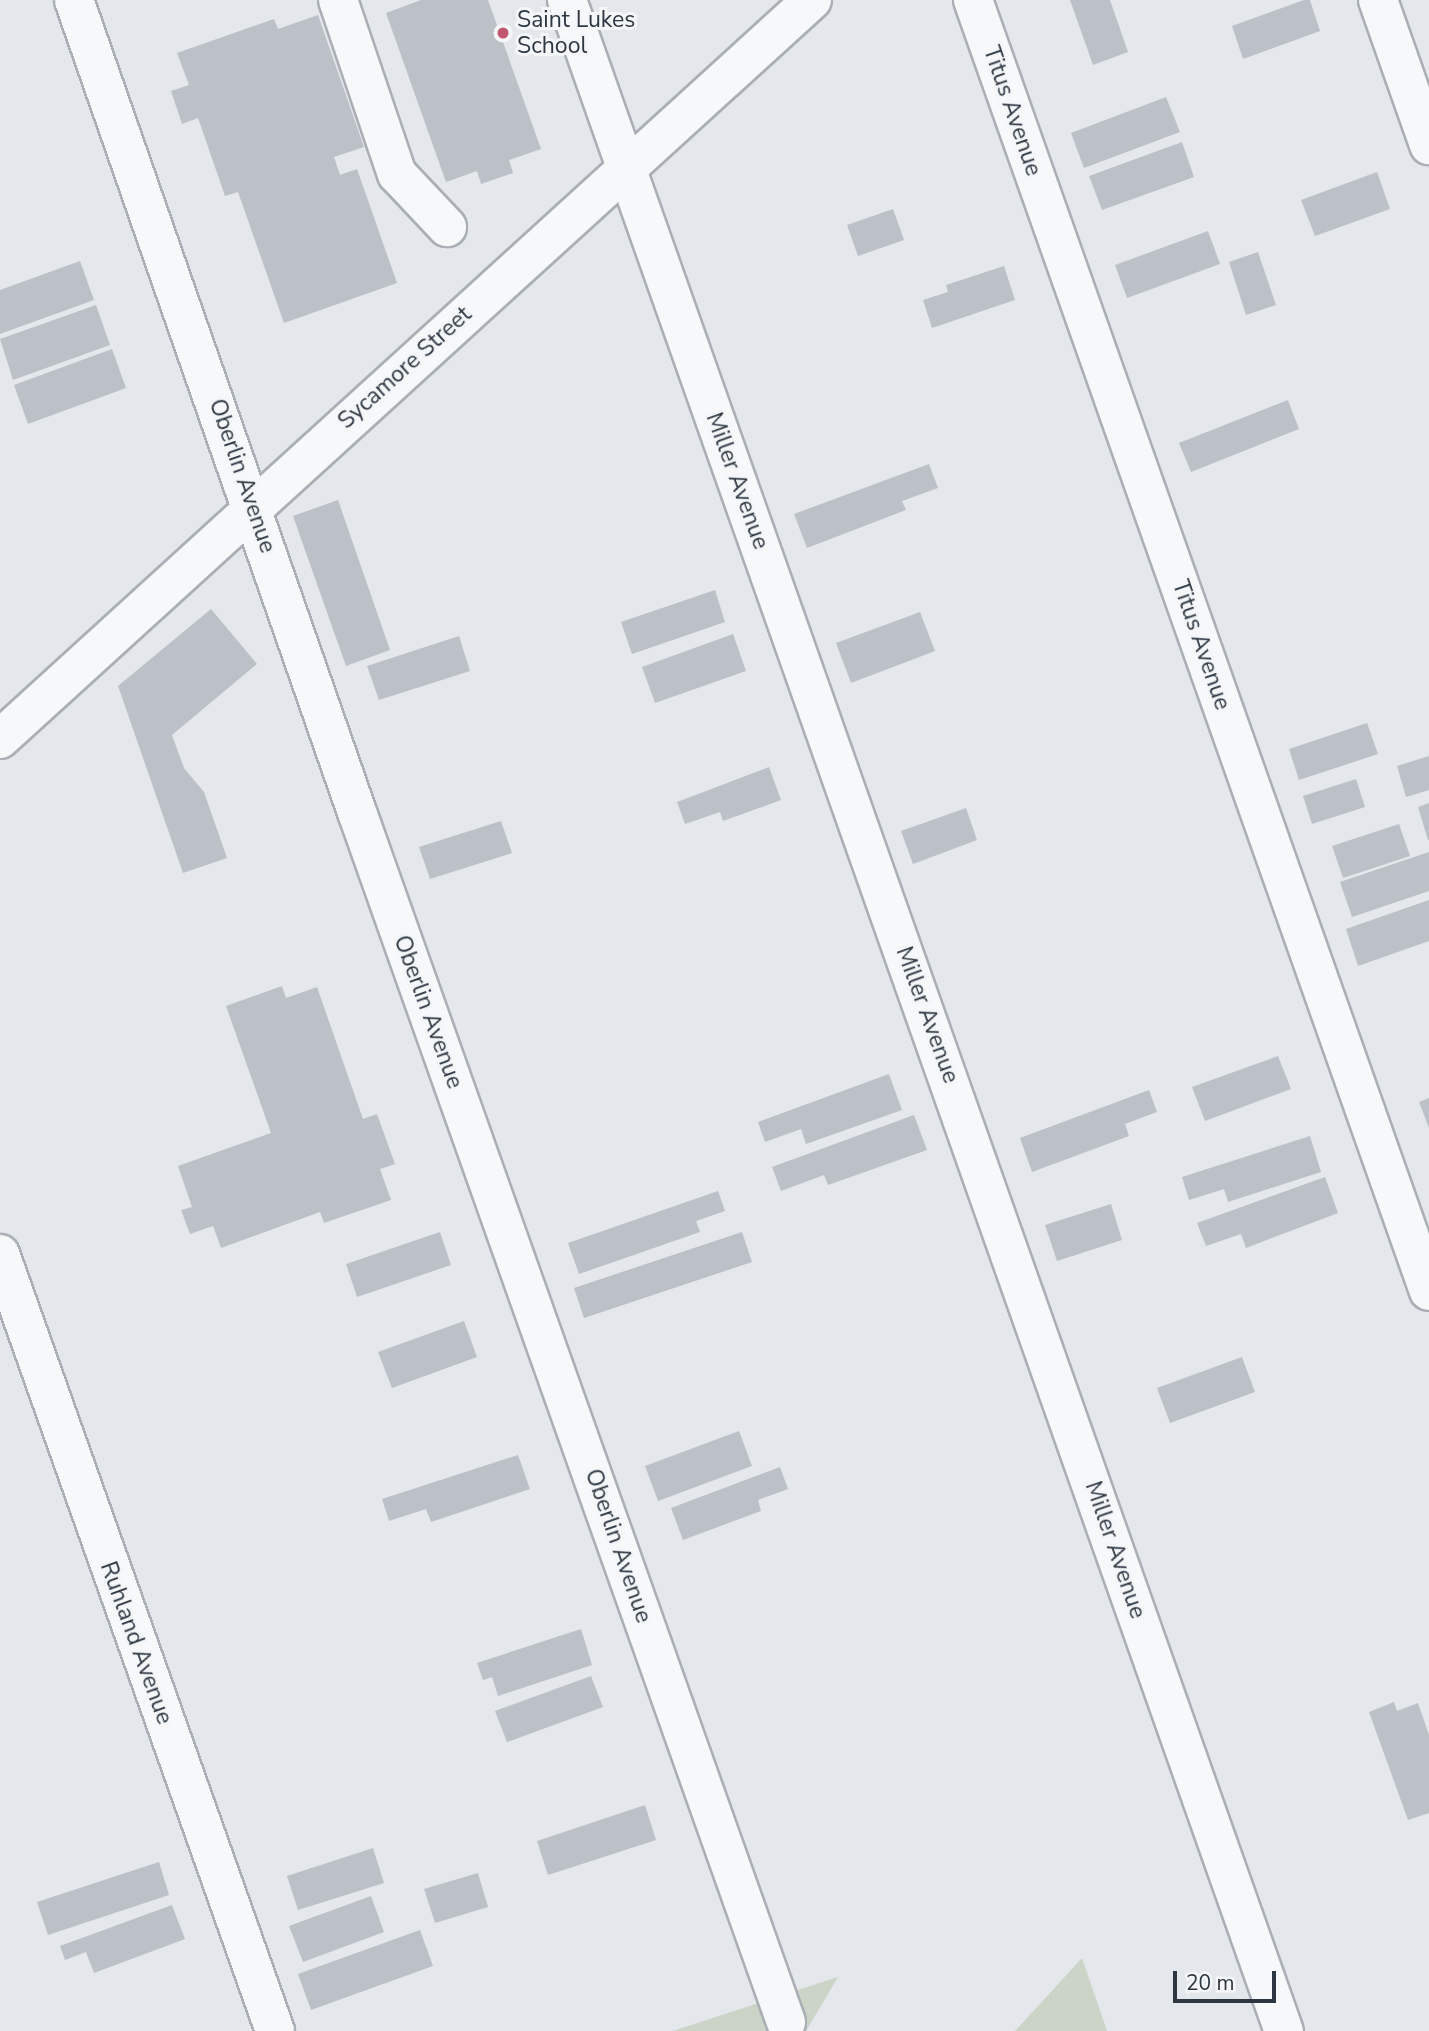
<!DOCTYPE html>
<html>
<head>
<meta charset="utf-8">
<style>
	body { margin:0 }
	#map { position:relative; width:1429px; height:2031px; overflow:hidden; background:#e4e7eb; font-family:"Nunito Sans",sans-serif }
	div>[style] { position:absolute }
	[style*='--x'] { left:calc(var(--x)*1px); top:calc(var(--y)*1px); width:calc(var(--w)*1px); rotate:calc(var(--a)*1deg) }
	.green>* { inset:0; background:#cbd4c6 }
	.building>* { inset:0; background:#bcc1c7 }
	.roads { filter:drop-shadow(2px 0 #a9afb5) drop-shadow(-2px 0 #a9afb5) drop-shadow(0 2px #a9afb5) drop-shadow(0 -2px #a9afb5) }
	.minor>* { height:38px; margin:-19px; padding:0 19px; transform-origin:19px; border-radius:19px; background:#f7f8f9 }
	.dots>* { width:19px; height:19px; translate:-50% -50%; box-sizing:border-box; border:4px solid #f4f6f8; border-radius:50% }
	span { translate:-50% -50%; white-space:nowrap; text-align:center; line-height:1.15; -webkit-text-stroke:6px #f4f6f8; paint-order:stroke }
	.poi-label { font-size:23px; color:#2d3742 }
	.left { translate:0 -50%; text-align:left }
	.street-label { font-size:23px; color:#2d3742 }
	.scale { position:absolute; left:1173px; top:1971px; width:103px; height:32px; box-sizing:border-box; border:4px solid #2d3742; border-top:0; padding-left:9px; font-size:21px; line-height:24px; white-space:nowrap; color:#2d3742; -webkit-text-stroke:5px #f4f6f8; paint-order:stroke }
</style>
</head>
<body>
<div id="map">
	<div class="green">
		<i style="clip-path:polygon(1082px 1958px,1107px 2031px,1015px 2031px)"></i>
		<i style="clip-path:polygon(838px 1977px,806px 2031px,673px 2031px)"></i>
	</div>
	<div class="building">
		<i style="clip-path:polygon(421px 0,488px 0,541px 149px,509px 160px,513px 173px,481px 184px,477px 171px,446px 182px,386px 13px)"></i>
		<i style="clip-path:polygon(1070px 0,1110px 0,1128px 52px,1093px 65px)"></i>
		<i style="clip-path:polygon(1304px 0,1310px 0,1320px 31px,1243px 59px,1232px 26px)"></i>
		<i style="clip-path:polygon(318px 15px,364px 147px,334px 157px,340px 175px,357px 169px,397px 283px,284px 323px,238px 192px,225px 196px,198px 118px,182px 124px,171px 91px,189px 85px,177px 53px,274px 19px,278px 29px)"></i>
		<i style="clip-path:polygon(1166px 97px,1180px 132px,1084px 168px,1071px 133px)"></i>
		<i style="clip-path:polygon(1182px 142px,1194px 177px,1102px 210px,1089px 176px)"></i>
		<i style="clip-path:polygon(1377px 172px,1390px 209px,1315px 236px,1301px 200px)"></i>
		<i style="clip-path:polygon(893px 209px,904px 240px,858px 256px,847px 225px)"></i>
		<i style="clip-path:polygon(1208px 231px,1220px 264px,1127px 298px,1115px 265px)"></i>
		<i style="clip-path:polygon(1258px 252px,1276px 305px,1246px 315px,1229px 262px)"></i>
		<i style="clip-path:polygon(80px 261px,94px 300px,0 334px,0 290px)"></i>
		<i style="clip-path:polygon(1004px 266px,1015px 300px,932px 328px,923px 300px,948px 292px,946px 285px)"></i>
		<i style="clip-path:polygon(96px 305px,110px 345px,13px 380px,0 339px)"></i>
		<i style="clip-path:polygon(112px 349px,126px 388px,28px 424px,14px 385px)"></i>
		<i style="clip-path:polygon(1288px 400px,1299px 429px,1191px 472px,1179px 443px)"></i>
		<i style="clip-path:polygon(929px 464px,938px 488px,902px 501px,906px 510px,807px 548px,794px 514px)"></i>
		<i style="clip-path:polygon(338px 500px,390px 650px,346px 666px,293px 516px)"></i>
		<i style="clip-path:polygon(715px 590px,725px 622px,632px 654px,621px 622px)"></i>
		<i style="clip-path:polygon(211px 609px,257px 664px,172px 735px,184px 768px,204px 792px,227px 858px,183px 873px,118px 686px)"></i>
		<i style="clip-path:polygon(920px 612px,935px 651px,851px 683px,836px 643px)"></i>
		<i style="clip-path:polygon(733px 634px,746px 671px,655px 703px,642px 667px)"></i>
		<i style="clip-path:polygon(459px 636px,470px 671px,379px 700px,367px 666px)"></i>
		<i style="clip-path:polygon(1367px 723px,1378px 754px,1299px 780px,1289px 749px)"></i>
		<i style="clip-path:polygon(1429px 756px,1429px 790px,1406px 797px,1397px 766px)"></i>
		<i style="clip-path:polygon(769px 767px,781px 800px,723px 821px,720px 812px,685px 824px,677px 802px)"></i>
		<i style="clip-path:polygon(1356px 779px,1365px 807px,1312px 824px,1303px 796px)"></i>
		<i style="clip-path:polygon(1429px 803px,1429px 840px,1428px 840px,1418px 807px)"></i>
		<i style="clip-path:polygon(966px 808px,977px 840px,913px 864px,901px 831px)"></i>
		<i style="clip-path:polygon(501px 821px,512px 853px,430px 879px,419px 847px)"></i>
		<i style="clip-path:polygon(1399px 824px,1410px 856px,1343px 878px,1332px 846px)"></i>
		<i style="clip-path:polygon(1429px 852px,1429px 891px,1352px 917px,1340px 882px)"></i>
		<i style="clip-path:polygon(1429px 900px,1429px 941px,1358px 966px,1346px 929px)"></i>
		<i style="clip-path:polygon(282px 986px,286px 998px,317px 987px,363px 1119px,377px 1114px,395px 1164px,380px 1169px,391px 1200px,324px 1223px,320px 1212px,221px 1248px,213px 1226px,190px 1234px,181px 1210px,192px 1207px,178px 1166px,271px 1133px,226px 1006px)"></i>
		<i style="clip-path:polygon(1278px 1056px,1291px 1089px,1205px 1121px,1192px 1087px)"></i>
		<i style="clip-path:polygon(889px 1074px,902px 1110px,806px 1144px,801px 1129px,765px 1142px,758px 1122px)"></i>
		<i style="clip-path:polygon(1149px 1090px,1157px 1112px,1125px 1124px,1129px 1136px,1032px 1172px,1020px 1138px)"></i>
		<i style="clip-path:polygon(1429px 1098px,1429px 1128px,1419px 1102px)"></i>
		<i style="clip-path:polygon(914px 1115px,927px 1150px,828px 1185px,824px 1175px,781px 1191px,772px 1167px)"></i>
		<i style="clip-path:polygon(1310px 1136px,1321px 1172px,1228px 1202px,1224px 1189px,1189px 1200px,1182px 1177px)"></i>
		<i style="clip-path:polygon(1325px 1177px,1338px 1213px,1246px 1248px,1241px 1234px,1206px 1246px,1197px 1223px)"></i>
		<i style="clip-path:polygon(718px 1191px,725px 1211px,696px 1221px,700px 1232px,579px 1274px,568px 1243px)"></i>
		<i style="clip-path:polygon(1111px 1204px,1122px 1240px,1057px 1261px,1045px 1225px)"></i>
		<i style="clip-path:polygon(440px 1232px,451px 1265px,357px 1297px,346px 1264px)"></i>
		<i style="clip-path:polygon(742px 1232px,752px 1262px,584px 1318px,574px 1288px)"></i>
		<i style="clip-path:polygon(464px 1321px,477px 1357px,392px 1388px,378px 1352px)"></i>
		<i style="clip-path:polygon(1242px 1357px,1255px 1392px,1170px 1423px,1157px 1388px)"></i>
		<i style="clip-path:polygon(739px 1431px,752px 1466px,658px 1501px,645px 1466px)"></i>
		<i style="clip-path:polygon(518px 1455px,530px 1489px,431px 1522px,426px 1509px,389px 1521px,382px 1499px)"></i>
		<i style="clip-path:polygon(780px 1467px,788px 1489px,758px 1500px,761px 1511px,683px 1540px,671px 1508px)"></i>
		<i style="clip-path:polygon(581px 1629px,592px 1665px,498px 1696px,492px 1677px,483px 1680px,477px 1663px)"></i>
		<i style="clip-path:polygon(591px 1676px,603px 1707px,507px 1742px,495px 1711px)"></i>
		<i style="clip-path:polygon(1394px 1702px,1397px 1711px,1418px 1703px,1429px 1735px,1429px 1813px,1408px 1820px,1369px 1712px)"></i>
		<i style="clip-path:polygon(645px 1805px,656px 1840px,548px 1875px,537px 1841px)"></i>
		<i style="clip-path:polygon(373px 1848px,384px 1883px,298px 1910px,287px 1876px)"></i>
		<i style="clip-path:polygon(159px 1862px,169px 1895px,48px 1935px,37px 1902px)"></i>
		<i style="clip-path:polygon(478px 1873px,488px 1907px,435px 1923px,424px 1889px)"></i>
		<i style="clip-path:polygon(371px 1896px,384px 1932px,303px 1962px,289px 1926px)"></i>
		<i style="clip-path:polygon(172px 1905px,185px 1939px,94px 1973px,86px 1952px,65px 1960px,60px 1946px)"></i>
		<i style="clip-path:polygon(420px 1930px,433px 1966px,311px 2010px,298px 1974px)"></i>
	</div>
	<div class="roads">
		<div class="minor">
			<i style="--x:74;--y:0;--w:860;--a:70.79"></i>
			<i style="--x:357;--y:812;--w:1284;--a:70.48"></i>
			<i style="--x:338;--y:0;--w:184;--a:71.3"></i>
			<i style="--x:397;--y:174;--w:73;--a:46.7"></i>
			<i style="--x:567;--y:0;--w:2154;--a:70.56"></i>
			<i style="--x:973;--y:0;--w:1369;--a:70.55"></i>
			<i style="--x:1378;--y:0;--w:154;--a:70.6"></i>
			<i style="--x:0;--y:739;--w:1098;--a:-42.31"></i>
			<i style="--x:0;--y:1254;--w:824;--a:70.51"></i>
		</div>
	</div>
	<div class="dots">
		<i style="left:503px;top:33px;background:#c25770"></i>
	</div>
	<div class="poi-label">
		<span class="left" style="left:517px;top:33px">Saint Lukes<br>School</span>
	</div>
	<div class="street-label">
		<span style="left:1012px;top:111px;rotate:71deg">Titus Avenue</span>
		<span style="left:405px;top:368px;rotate:-42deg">Sycamore Street</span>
		<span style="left:242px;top:476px;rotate:71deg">Oberlin Avenue</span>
		<span style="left:737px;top:481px;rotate:70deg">Miller Avenue</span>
		<span style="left:1201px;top:645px;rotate:71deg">Titus Avenue</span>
		<span style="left:428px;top:1012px;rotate:70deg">Oberlin Avenue</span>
		<span style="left:927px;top:1015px;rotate:70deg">Miller Avenue</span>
		<span style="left:618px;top:1546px;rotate:71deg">Oberlin Avenue</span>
		<span style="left:1115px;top:1550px;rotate:71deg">Miller Avenue</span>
		<span style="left:136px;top:1643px;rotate:70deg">Ruhland Avenue</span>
	</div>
	<div class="scale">20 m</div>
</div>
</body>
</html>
